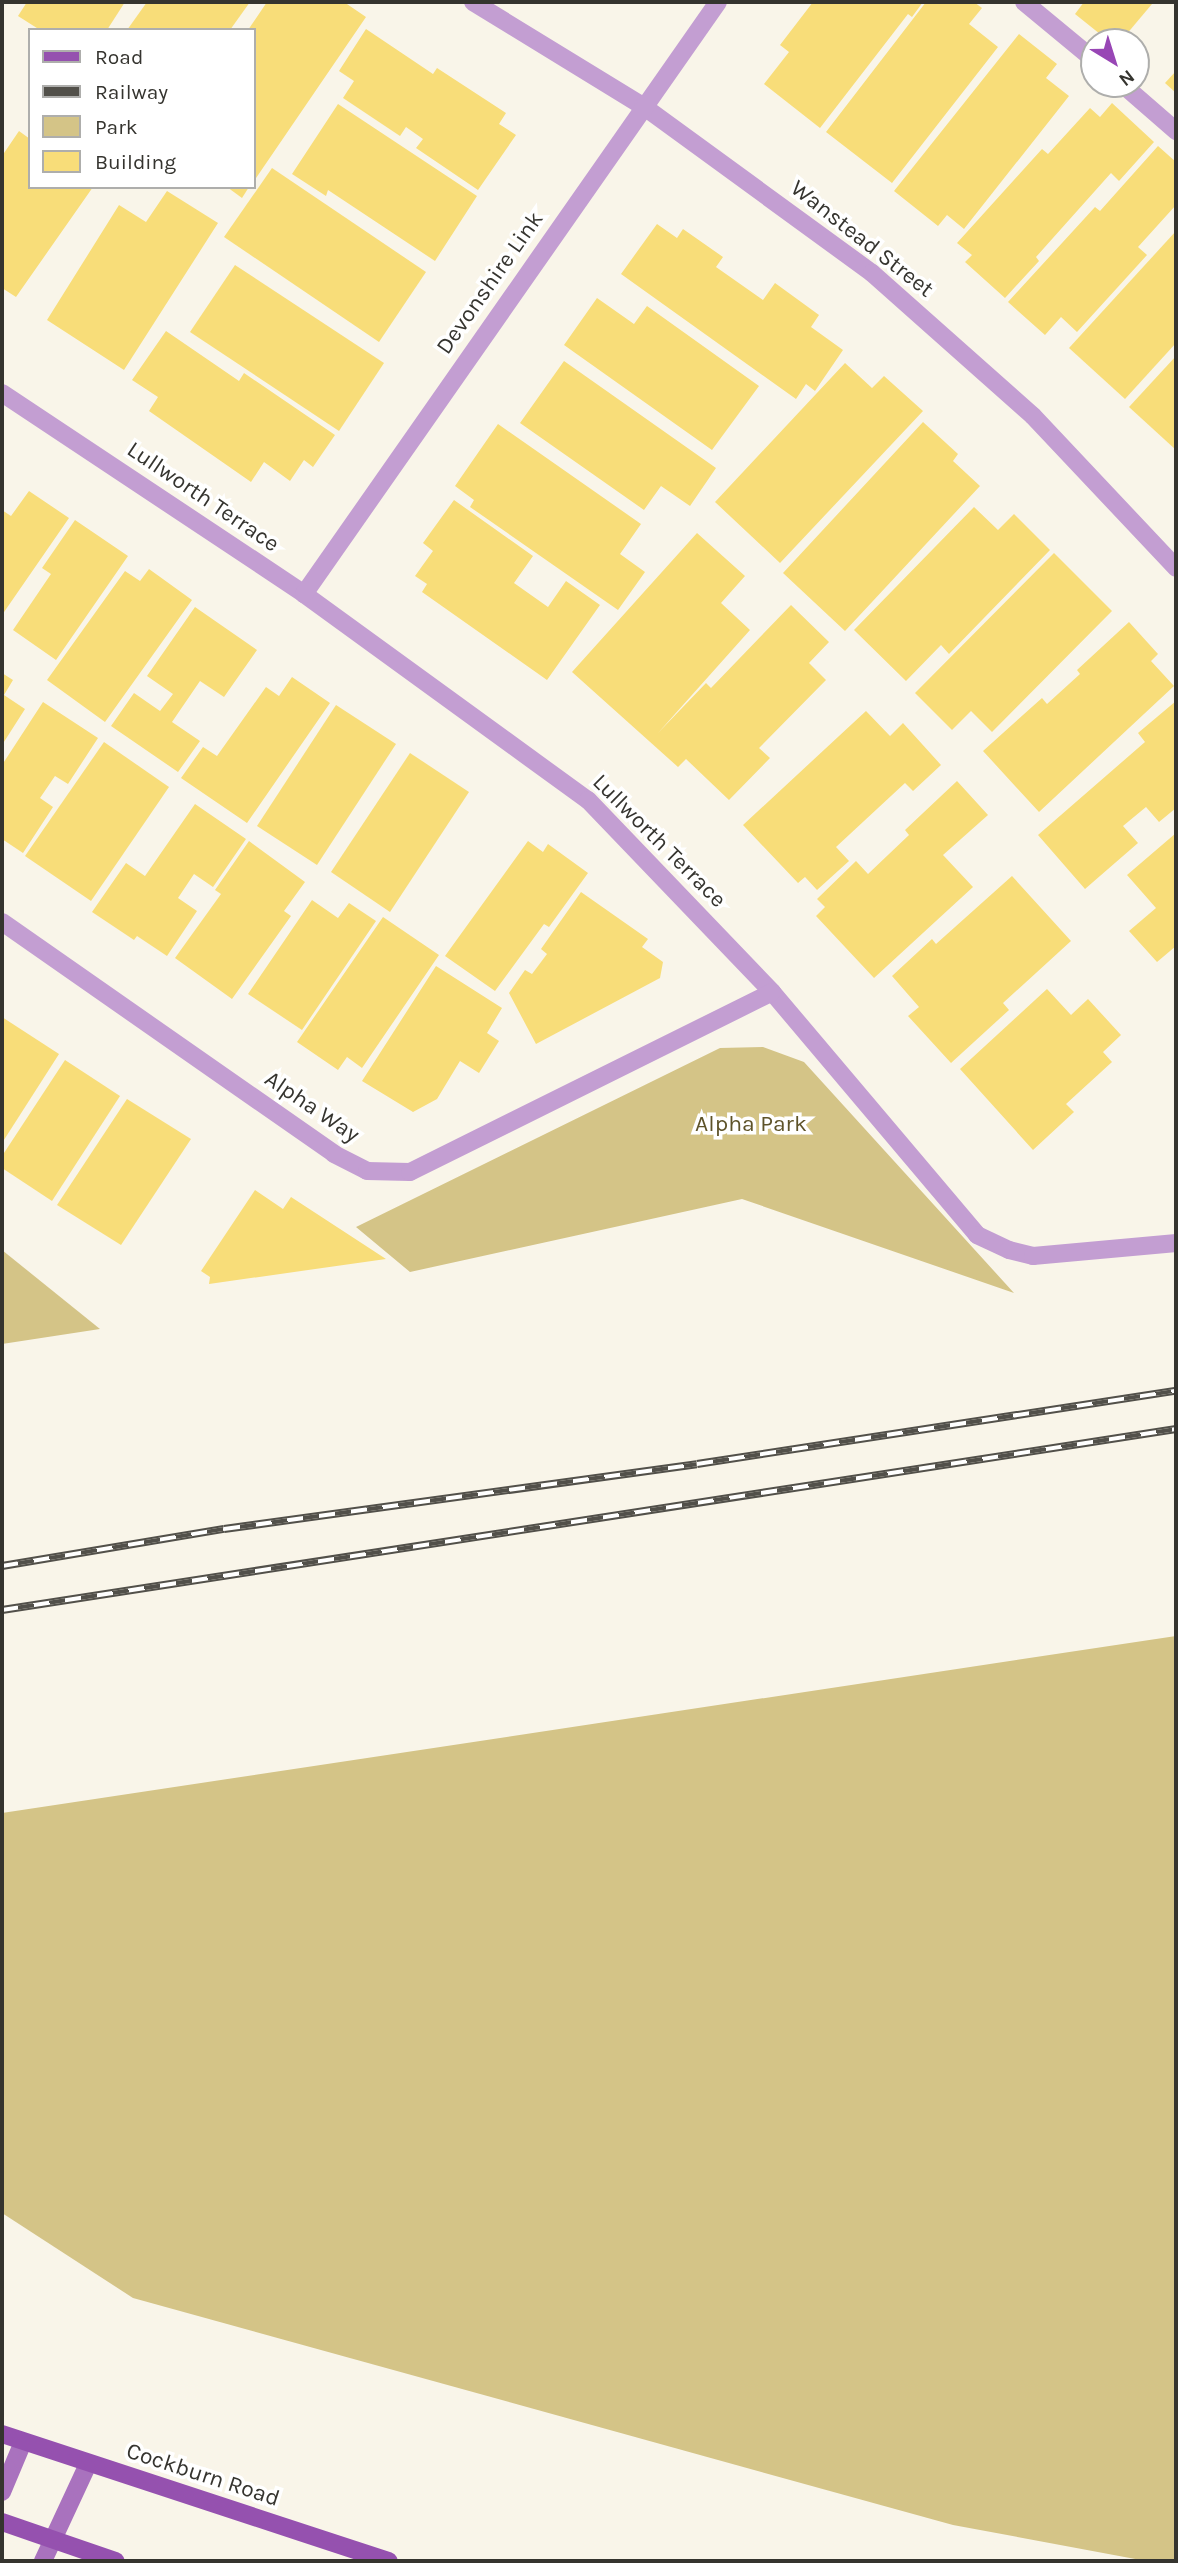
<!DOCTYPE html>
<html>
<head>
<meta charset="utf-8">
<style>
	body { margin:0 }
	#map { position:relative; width:1178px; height:2563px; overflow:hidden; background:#f9f5e9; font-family:Karla,sans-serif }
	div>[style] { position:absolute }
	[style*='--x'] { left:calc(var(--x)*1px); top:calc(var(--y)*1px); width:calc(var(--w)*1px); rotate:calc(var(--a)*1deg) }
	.green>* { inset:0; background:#d4c487 }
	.building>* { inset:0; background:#f8dd79 }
	.street>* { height:18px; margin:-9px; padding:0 9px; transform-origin:9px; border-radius:9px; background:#c39ed2 }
	.secondary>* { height:18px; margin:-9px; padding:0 9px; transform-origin:9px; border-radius:9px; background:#a972be }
	.primary>* { height:18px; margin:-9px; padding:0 9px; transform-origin:9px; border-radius:9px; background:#9551af }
	.rail>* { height:8px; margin-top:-4px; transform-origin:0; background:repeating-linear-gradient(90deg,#fff 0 16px,#52504a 0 32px); box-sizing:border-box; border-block:2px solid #52504a }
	span { translate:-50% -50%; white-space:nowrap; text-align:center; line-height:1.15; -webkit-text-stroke:7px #fff; paint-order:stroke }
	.street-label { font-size:23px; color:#35342f }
	.park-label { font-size:23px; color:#5e5329 }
	.frame { position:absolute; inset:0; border:4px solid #35342f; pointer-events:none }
	.legend { position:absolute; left:28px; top:28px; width:228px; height:161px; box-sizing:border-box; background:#fff; border:2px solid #aeaeac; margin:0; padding:9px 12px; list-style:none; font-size:21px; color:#35342f }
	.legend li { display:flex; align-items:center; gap:14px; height:35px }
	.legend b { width:35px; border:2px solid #aeaeac }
	.north { position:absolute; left:1080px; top:28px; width:70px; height:70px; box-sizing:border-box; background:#fff; border:2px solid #aeaeac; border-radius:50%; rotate:142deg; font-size:19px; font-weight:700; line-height:28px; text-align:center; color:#35342f }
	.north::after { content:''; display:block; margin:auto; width:24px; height:32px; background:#9846b5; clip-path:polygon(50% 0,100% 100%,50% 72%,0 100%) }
</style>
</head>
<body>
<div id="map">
	<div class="green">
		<i style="clip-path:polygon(763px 1047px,804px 1062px,1014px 1293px,742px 1199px,410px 1272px,356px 1227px,720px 1048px)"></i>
		<i style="clip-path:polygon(2px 1250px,100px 1329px,2px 1344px)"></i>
		<i style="clip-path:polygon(1176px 1636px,1176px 2561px,1146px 2561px,953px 2525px,133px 2298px,2px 2213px,2px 1813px)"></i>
	</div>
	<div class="building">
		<i style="clip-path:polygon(27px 2px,125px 2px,107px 30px,40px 30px,18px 16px)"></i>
		<i style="clip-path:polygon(147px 2px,250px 2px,230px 30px,127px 30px)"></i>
		<i style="clip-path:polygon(267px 2px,344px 2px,366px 17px,254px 181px,254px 30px,248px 30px)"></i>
		<i style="clip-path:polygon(813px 2px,923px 2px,912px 17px,908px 14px,820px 128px,764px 84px,789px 52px,780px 45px)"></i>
		<i style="clip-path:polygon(926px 2px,974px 2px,982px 8px,969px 24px,998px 47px,892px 183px,826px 132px)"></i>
		<i style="clip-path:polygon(1084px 2px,1148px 2px,1152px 4px,1120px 42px,1110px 42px,1075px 14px)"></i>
		<i style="clip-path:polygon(366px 29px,433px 74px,437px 68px,506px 113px,499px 124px,516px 135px,478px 190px,416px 148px,423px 139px,406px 127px,400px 136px,343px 98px,354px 81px,339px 71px)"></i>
		<i style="clip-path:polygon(1019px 34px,1057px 64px,1046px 78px,1069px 96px,964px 229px,947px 215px,938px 226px,894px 191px)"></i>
		<i style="clip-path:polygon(1176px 71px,1176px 93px,1165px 83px)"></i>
		<i style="clip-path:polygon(1112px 103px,1154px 142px,1119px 181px,1111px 173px,1036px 257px,1039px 261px,1005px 298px,965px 262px,972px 255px,957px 243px,1042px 149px,1048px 154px,1090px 108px,1100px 117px)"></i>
		<i style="clip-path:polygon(338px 104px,477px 196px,435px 261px,328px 190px,326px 196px,292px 174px)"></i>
		<i style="clip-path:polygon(19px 131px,30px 139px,30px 187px,93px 187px,16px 297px,2px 288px,2px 156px)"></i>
		<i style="clip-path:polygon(1158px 146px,1176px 162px,1176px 205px,1138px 247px,1147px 255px,1077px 332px,1061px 317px,1045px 335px,1008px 302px,1095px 207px,1100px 211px)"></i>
		<i style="clip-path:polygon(272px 168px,426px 272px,379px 342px,224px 237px)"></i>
		<i style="clip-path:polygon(227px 187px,249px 187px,242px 198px)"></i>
		<i style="clip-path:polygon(167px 191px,218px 223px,124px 370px,47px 320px,119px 205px,146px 222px)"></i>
		<i style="clip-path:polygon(657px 224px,677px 238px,683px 229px,723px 257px,716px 267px,763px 300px,775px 283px,819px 315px,811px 327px,843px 350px,815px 391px,806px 384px,796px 399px,621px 274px)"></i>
		<i style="clip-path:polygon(1176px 231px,1176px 343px,1125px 399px,1069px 348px)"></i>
		<i style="clip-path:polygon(235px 265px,384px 363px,339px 431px,190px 332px)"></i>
		<i style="clip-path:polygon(597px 298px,634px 324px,647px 306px,759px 386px,712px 450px,564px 345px)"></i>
		<i style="clip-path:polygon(166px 331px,239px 381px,244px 373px,335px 435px,313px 467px,304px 460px,290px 481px,264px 462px,251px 482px,149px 411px,158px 397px,132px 380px)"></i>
		<i style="clip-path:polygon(1176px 356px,1176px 450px,1129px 407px)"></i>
		<i style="clip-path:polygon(564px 361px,716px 468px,690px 506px,661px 486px,644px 510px,520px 423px)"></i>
		<i style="clip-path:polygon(845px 363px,872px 388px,884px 376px,923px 411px,780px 563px,715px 502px)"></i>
		<i style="clip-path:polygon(923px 422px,958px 454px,953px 461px,980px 486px,845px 631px,783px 573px)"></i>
		<i style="clip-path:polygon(498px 424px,641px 524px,620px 554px,645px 572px,618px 610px,470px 507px,474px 500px,455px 486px)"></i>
		<i style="clip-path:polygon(29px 491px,69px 518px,2px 615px,2px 510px,11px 516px)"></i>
		<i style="clip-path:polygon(454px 500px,533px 556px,514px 583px,548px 607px,566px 581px,600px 605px,547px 680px,422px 592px,427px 584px,415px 576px,433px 551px,423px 543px)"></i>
		<i style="clip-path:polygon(974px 507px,998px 530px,1014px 514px,1050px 550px,949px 654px,941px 645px,906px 681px,854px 630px)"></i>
		<i style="clip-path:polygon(75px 520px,128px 556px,56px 660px,13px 630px,51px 574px,42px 568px)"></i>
		<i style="clip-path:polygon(697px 533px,745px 576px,721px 603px,750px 630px,658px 733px,706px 683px,711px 688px,791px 605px,829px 642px,809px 663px,826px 680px,759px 748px,770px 758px,729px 800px,686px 759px,678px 767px,572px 672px)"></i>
		<i style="clip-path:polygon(1054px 553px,1112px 611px,992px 732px,971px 711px,952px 730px,915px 693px)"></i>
		<i style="clip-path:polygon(149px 569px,192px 600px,105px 722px,47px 680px,125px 571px,140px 581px)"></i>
		<i style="clip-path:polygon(195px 607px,257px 650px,224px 697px,200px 681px,172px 722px,200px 741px,178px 772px,111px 726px,134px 693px,160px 711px,173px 694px,147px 676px)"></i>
		<i style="clip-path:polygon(1129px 622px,1158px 654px,1151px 661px,1174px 686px,1039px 812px,983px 751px,1042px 698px,1047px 704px,1080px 674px,1077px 670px)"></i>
		<i style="clip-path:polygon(2px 673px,13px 680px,4px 695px,25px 709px,2px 745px)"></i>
		<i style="clip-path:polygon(292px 677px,330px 703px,247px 823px,181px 778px,203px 747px,217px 756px,266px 687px,279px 696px)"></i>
		<i style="clip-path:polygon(1176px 701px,1176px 808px,1159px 822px,1146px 807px,1123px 826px,1138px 843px,1085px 889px,1038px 835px,1145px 742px,1138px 733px)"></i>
		<i style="clip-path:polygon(43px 702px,98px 738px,68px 784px,55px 776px,40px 798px,53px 807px,23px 853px,2px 839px,2px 765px)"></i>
		<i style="clip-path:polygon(336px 705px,396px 744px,317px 865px,257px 826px)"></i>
		<i style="clip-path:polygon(866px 711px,890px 736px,903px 723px,941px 765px,913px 791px,905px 783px,836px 847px,849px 861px,817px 890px,805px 877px,798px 883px,743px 825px)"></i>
		<i style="clip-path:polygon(104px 742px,169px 787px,91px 901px,25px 856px)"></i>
		<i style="clip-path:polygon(410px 753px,469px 792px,390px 912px,331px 872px)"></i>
		<i style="clip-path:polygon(957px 781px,988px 815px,943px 855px,973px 887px,874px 978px,816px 916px,825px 907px,817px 899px,856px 861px,868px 874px,909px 835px,905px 830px)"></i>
		<i style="clip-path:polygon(195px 804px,246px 839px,213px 887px,194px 874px,178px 898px,197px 911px,167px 956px,137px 936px,134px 940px,92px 912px,126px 863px,145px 876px)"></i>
		<i style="clip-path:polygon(1176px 833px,1176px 946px,1157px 962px,1129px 931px,1156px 908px,1127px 875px)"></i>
		<i style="clip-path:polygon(249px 841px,305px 882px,284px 911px,291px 916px,232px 999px,175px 958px,221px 894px,215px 890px)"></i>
		<i style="clip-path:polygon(528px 841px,543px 852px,548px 844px,588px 873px,549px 927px,544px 924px,495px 991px,445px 956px)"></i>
		<i style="clip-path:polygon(1012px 876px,1071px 941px,1003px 1003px,1009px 1010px,951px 1063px,908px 1016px,919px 1007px,892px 976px,932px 939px,936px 944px)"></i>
		<i style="clip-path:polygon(581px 892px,648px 939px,642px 947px,663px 962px,660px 978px,536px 1044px,509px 993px,525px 970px,532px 974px,547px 954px,541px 949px)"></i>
		<i style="clip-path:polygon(312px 900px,338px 918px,349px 903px,376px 921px,302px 1030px,248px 994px)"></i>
		<i style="clip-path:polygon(383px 917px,439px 955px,362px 1068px,347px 1057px,338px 1070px,297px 1042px)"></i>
		<i style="clip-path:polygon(436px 966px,502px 1008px,487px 1033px,499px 1041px,479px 1073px,460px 1061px,437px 1099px,413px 1112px,362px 1081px)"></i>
		<i style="clip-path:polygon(1047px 989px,1071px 1015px,1088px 999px,1121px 1035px,1103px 1052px,1112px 1062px,1066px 1104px,1074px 1112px,1033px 1150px,960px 1069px)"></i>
		<i style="clip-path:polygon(2px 1017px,59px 1054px,2px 1143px)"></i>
		<i style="clip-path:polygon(65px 1060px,120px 1096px,52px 1201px,2px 1168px,2px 1156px)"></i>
		<i style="clip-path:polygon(127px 1099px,191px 1139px,121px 1245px,57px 1205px)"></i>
		<i style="clip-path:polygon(255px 1190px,283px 1209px,291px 1197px,386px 1259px,209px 1284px,210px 1277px,201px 1271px)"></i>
	</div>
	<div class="street">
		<i style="--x:473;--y:2;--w:199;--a:31.5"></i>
		<i style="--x:643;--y:106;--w:283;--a:36.1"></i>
		<i style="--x:872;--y:273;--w:215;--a:41.6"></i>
		<i style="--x:1033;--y:416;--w:209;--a:46.7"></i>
		<i style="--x:1024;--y:2;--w:91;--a:39.6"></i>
		<i style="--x:1122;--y:84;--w:72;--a:41"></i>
		<i style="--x:2;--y:393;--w:363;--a:33.6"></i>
		<i style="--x:304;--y:594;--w:351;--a:36"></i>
		<i style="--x:588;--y:800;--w:266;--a:46.2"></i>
		<i style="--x:772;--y:992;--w:318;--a:49.8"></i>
		<i style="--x:977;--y:1235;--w:35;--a:25"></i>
		<i style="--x:1009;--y:1250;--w:25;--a:14"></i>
		<i style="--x:1033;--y:1256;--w:144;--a:-5.2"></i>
		<i style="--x:304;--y:594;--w:722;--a:-55.03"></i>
		<i style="--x:2;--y:922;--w:405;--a:34.9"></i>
		<i style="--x:334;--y:1154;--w:37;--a:27"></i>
		<i style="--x:367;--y:1171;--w:43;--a:1.3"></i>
		<i style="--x:410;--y:1172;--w:404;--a:-26.4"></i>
	</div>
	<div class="secondary">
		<i style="--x:2;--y:2492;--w:54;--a:-67.2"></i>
		<i style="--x:43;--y:2561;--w:107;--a:-65.1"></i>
	</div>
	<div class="primary">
		<i style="--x:2;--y:2434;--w:407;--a:18.2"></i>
		<i style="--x:2;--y:2522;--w:120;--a:19"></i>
	</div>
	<div class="rail">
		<i style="--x:2;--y:1566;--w:225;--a:-9.5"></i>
		<i style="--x:224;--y:1529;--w:477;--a:-7.8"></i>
		<i style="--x:697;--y:1464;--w:485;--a:-8.7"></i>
		<i style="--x:2;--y:1610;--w:1188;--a:-8.76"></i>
	</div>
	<div class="street-label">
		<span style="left:862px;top:239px;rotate:38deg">Wanstead Street</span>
		<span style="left:490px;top:283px;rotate:-55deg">Devonshire Link</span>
		<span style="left:203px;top:497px;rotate:34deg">Lullworth Terrace</span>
		<span style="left:659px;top:841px;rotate:45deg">Lullworth Terrace</span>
		<span style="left:312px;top:1107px;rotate:34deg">Alpha Way</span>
		<span style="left:203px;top:2475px;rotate:18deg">Cockburn Road</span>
	</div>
	<div class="park-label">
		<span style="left:751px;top:1124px">Alpha Park</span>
	</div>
	<div class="frame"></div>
	<ul class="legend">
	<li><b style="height:9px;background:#9551af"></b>Road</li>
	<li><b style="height:9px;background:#52504a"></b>Railway</li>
	<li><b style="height:19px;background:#d4c487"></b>Park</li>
	<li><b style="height:19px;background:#f8dd79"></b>Building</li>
	</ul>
	<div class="north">N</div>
</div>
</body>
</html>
